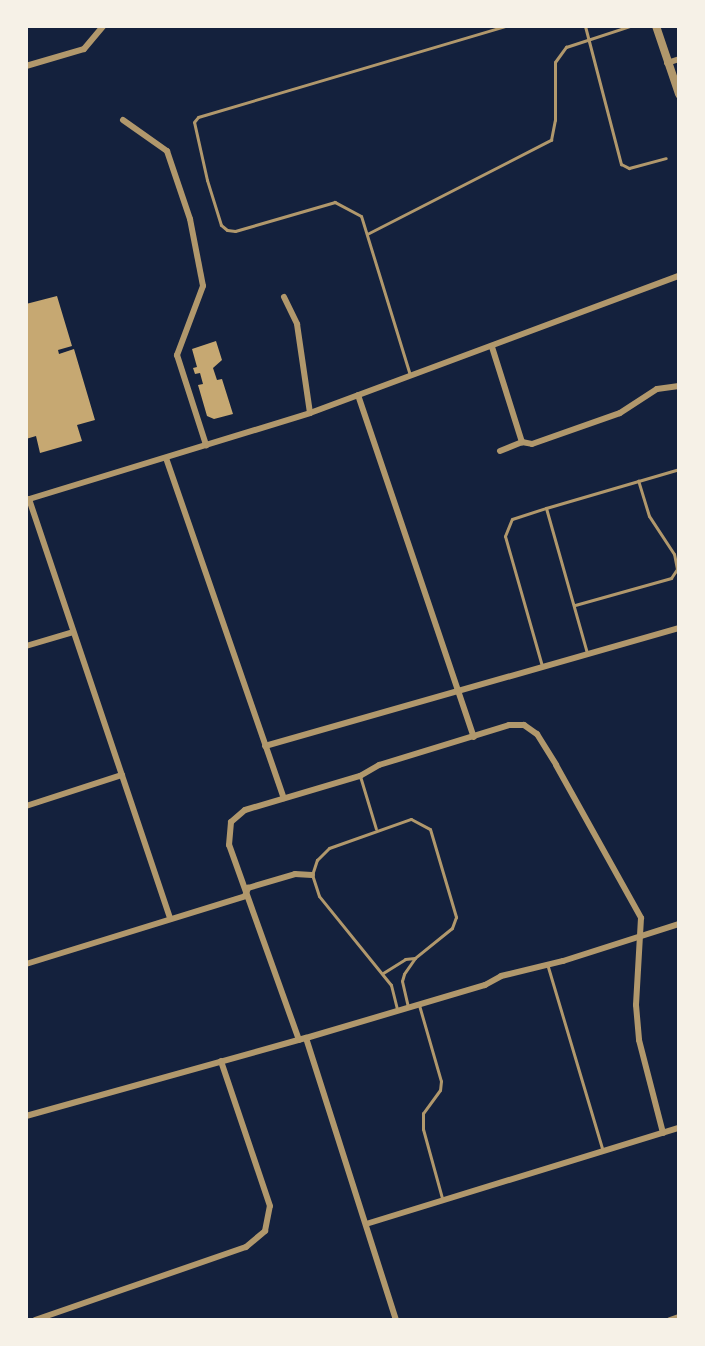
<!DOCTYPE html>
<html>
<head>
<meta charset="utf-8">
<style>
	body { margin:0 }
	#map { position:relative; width:705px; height:1346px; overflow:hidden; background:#14213d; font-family:Lato,sans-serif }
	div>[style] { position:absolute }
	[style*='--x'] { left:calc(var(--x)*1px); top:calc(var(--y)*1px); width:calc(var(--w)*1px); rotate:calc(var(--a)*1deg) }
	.building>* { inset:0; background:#c6a872 }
	.service>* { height:3px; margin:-1.5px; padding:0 1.5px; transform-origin:1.5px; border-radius:1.5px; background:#b1986c }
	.minor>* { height:6px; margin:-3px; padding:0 3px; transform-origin:3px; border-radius:3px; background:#b1986c }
	.tertiary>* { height:8px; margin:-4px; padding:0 4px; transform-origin:4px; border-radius:4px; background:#b1986c }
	span { translate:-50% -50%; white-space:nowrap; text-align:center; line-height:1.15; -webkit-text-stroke:6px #f6f1e7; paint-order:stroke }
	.frame { position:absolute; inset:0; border:28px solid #f6f1e7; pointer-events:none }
</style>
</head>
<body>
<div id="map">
	<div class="building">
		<i style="clip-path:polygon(57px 296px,72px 346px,58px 350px,59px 354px,74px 349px,95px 420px,77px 425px,82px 441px,40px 453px,36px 436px,26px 439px,26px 304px)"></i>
		<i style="clip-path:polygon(216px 341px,222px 360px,213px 368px,217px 380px,222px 379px,233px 414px,214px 419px,207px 416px,198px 385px,203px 384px,200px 373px,195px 374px,193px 368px,197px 367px,192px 349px)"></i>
	</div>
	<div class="service">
		<i style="--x:585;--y:26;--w:143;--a:75.4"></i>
		<i style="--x:621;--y:164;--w:9;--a:27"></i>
		<i style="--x:629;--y:168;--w:38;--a:-15"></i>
		<i style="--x:367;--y:234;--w:207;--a:-27.1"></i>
		<i style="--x:551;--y:140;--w:20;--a:-79"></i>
		<i style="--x:555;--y:120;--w:58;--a:-90"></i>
		<i style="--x:555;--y:62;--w:19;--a:-54"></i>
		<i style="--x:566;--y:47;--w:67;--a:-18.2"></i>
		<i style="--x:410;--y:375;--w:166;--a:-107.1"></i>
		<i style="--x:361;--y:216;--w:30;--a:-152"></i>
		<i style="--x:335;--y:202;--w:104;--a:163.8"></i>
		<i style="--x:235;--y:231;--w:8;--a:-173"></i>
		<i style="--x:227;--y:230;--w:8;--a:-140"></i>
		<i style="--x:221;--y:225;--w:47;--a:-107.3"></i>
		<i style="--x:207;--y:180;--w:59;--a:-102.6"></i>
		<i style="--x:194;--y:122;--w:6;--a:-51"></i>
		<i style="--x:198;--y:117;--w:321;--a:-16.5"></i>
		<i style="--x:546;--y:508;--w:139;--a:-16.3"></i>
		<i style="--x:575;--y:605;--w:100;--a:-15.7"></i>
		<i style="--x:671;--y:578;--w:11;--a:-56"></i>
		<i style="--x:677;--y:569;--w:15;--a:-101"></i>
		<i style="--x:674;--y:554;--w:45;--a:-123.3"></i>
		<i style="--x:649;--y:516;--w:37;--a:-107"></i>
		<i style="--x:542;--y:666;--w:135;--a:-105.9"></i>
		<i style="--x:505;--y:536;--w:18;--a:-68"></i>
		<i style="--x:512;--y:519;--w:36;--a:-18"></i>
		<i style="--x:546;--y:508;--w:151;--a:74.2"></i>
		<i style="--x:360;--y:776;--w:55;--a:73.2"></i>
		<i style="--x:548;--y:967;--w:192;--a:73.4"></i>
		<i style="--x:383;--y:973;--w:26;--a:-32"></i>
		<i style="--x:405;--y:959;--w:10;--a:-6"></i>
		<i style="--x:419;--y:1005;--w:79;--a:73.9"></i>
		<i style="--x:441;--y:1081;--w:9;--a:96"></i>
		<i style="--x:440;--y:1090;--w:29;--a:126"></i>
		<i style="--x:423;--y:1113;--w:16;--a:90"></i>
		<i style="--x:423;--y:1129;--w:72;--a:74.6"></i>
		<i style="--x:397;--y:1009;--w:25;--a:-104"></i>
		<i style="--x:391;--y:985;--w:114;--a:-129"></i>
		<i style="--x:319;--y:896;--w:22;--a:-108"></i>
		<i style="--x:312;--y:875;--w:16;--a:-72"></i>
		<i style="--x:317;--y:860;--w:17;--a:-45"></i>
		<i style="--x:329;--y:848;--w:87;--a:-19.5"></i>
		<i style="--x:411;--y:819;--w:21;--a:28"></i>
		<i style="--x:430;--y:829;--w:92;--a:73.5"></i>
		<i style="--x:456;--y:917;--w:12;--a:110"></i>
		<i style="--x:452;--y:928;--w:48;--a:141"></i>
		<i style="--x:415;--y:958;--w:19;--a:125"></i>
		<i style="--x:404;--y:974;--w:7;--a:106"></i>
		<i style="--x:402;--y:981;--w:26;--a:77"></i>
	</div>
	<div class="minor">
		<i style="--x:667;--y:63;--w:13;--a:-18"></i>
		<i style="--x:26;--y:66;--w:60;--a:-16.3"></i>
		<i style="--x:84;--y:49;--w:30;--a:-50"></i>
		<i style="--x:123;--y:120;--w:54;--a:35.2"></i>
		<i style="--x:167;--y:151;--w:72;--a:71.3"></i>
		<i style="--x:190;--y:219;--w:68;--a:79"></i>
		<i style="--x:203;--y:286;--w:74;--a:110.6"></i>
		<i style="--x:177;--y:355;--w:95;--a:72.1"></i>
		<i style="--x:284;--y:297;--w:30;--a:64"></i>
		<i style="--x:297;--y:324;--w:90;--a:81.7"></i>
		<i style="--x:492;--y:347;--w:100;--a:72.5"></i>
		<i style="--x:358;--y:395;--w:361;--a:71.3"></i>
		<i style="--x:500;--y:451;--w:24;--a:-22"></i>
		<i style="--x:522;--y:442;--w:10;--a:11"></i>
		<i style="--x:532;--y:444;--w:93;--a:-19.4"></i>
		<i style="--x:620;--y:413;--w:44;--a:-33"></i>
		<i style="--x:657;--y:389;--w:22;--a:-8"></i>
		<i style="--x:166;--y:458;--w:360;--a:70.9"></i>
		<i style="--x:29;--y:499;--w:443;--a:71.4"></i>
		<i style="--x:26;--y:500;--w:297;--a:-17"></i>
		<i style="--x:310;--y:413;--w:394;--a:-20.4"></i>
		<i style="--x:26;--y:646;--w:49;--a:-16.6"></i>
		<i style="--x:265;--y:746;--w:430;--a:-15.9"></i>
		<i style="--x:26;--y:806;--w:101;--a:-17.9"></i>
		<i style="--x:26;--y:964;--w:229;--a:-17.2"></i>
		<i style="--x:245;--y:896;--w:9;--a:-69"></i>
		<i style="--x:248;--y:888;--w:49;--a:-16.6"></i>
		<i style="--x:295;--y:874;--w:17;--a:3"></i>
		<i style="--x:306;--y:1038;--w:296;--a:72.3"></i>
		<i style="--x:299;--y:1040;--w:207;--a:-109.7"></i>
		<i style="--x:229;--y:845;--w:23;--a:-85"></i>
		<i style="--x:231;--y:822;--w:18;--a:-41"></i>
		<i style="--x:245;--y:810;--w:120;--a:-16.5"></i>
		<i style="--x:360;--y:776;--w:22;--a:-30"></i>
		<i style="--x:379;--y:765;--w:136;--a:-17.1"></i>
		<i style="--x:509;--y:725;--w:15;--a:0"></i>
		<i style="--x:524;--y:725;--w:16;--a:35"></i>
		<i style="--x:537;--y:734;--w:36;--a:58"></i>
		<i style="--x:556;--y:765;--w:175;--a:60.9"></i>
		<i style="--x:641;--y:918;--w:87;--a:93.3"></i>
		<i style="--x:636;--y:1005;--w:35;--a:85"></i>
		<i style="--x:639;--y:1040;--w:96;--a:75.5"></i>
		<i style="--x:26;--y:1116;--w:291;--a:-15.6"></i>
		<i style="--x:306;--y:1038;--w:187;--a:-16.5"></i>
		<i style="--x:485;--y:985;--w:18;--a:-29"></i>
		<i style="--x:501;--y:976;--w:64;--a:-13.6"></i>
		<i style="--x:563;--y:961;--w:122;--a:-17.7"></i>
		<i style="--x:366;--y:1224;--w:327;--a:-17.1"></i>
		<i style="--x:35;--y:1320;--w:223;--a:-19.1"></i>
		<i style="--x:246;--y:1247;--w:25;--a:-40"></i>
		<i style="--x:265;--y:1231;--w:25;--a:-79"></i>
		<i style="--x:270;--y:1206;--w:153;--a:-108.7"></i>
		<i style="--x:670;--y:1320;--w:9;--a:-18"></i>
	</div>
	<div class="tertiary">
		<i style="--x:656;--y:26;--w:72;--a:71.3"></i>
	</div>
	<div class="frame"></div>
</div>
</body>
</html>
